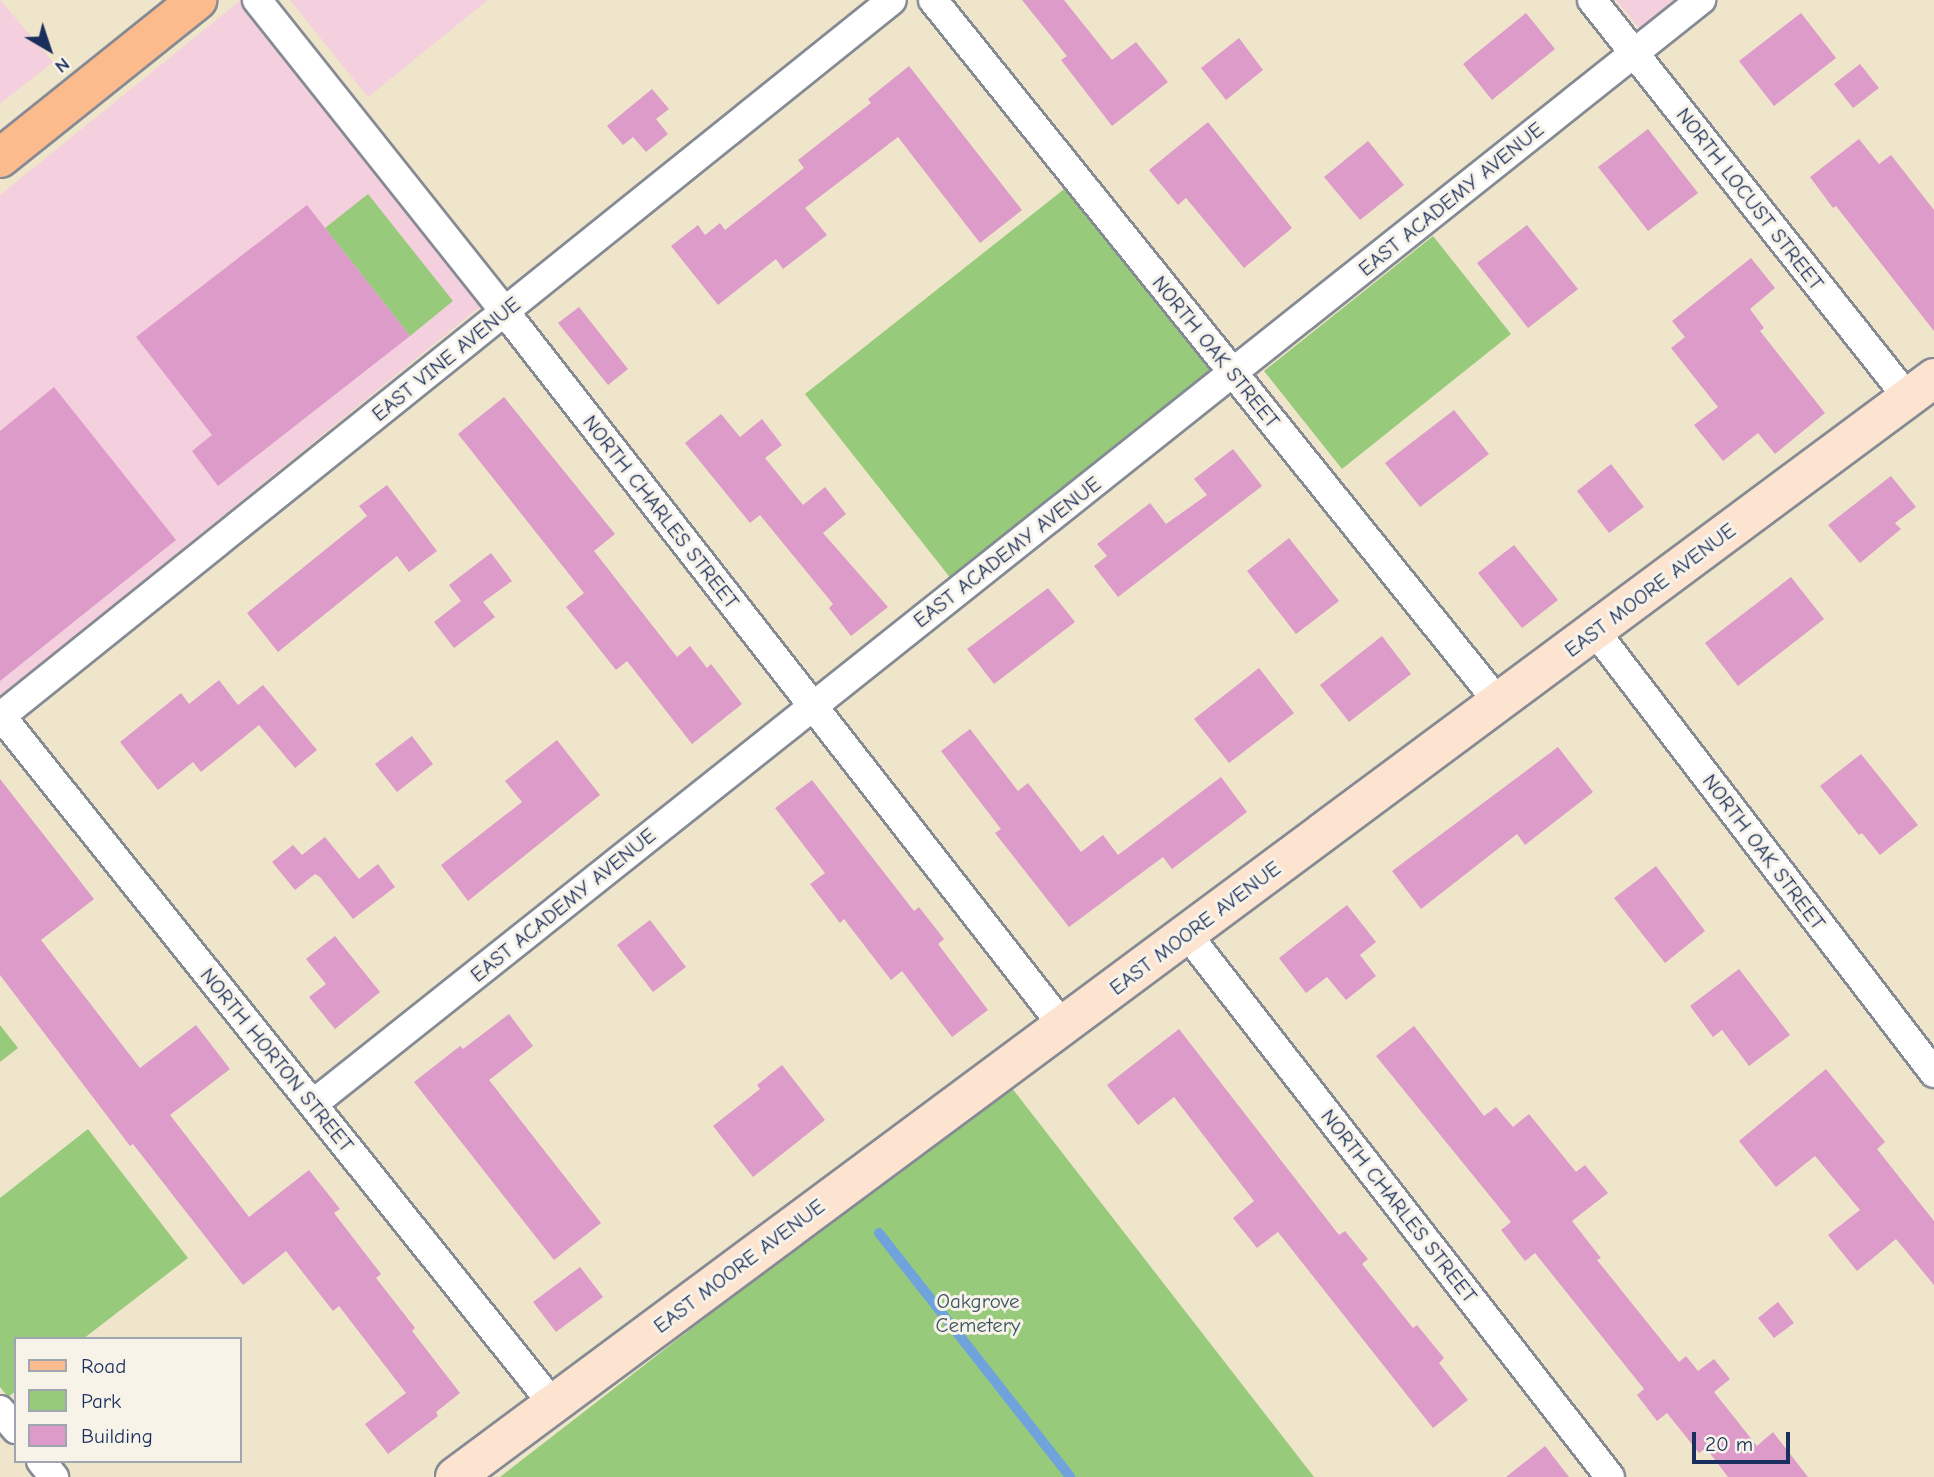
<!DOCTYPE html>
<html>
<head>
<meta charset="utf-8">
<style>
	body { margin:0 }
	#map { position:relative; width:1934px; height:1477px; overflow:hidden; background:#efe5ca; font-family:"Comic Neue",sans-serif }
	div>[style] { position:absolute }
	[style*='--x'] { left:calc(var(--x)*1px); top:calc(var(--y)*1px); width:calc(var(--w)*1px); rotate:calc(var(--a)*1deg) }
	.built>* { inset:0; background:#f4cfdd }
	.green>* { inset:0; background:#97cb7b }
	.stream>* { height:10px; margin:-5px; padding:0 5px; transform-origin:5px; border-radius:5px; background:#70a3dc }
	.building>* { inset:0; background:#dd9bca }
	.roads { filter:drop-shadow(2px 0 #858a94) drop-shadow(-2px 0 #858a94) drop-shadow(0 2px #858a94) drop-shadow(0 -2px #858a94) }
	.street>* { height:28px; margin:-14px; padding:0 14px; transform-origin:14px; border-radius:14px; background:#fff }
	.secondary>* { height:38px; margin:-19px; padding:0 19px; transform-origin:19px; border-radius:19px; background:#fde4d1 }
	.primary>* { height:38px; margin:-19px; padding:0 19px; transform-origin:19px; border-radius:19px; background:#fbbb8d }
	span { translate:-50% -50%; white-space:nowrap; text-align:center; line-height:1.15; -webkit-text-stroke:6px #f7f3e8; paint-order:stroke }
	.street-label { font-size:21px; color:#1b2f5e }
	.park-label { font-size:21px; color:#3a5665 }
	.legend { position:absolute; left:14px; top:1337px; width:228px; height:126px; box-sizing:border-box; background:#f7f3e8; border:2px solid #9fa5b1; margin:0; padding:9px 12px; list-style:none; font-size:21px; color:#1b2f5e }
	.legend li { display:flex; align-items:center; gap:14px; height:35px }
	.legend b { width:35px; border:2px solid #9fa5b1 }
	.north { position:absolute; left:14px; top:14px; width:70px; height:70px; -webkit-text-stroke:5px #f7f3e8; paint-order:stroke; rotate:141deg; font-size:19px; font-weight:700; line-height:28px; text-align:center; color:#1b2f5e }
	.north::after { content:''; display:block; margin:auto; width:24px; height:32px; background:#1b2f5e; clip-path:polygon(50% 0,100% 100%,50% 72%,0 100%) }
	.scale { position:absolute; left:1692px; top:1432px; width:98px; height:32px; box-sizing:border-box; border:4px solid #1b2f5e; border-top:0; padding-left:9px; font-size:21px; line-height:24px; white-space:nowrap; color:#1b2f5e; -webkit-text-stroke:5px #f7f3e8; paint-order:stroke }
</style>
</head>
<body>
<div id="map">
	<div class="built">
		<i style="clip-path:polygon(0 0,53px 62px,0 104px)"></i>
		<i style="clip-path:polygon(241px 0,482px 305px,0 697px,0 195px)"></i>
		<i style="clip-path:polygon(290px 0,488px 0,368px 97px)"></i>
		<i style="clip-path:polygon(1616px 0,1683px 0,1643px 33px)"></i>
	</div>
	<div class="green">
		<i style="clip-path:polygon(1068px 186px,1215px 372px,952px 580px,805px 394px)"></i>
		<i style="clip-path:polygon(368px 194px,453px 301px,410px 336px,325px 228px)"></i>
		<i style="clip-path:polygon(1433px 236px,1511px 334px,1342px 469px,1264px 371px)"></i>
		<i style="clip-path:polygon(0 1025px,18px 1048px,0 1062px)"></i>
		<i style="clip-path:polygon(1008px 1083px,1314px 1477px,500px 1477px)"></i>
		<i style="clip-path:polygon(88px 1129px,188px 1258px,83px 1339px,16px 1339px,16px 1391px,8px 1397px,0 1387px,0 1198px)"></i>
	</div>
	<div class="stream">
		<i style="--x:879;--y:1233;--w:310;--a:51.9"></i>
	</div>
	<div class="building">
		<i style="clip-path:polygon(1022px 0,1064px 0,1112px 60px,1136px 42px,1168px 82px,1112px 126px,1061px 60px,1067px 56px)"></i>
		<i style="clip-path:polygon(1526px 13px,1555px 49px,1492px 100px,1463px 64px)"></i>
		<i style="clip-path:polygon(1801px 13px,1836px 58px,1774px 106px,1739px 61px)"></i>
		<i style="clip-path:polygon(1239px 38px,1263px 70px,1226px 100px,1201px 68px)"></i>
		<i style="clip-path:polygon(1860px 64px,1879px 88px,1853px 108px,1834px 84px)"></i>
		<i style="clip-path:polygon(909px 66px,1022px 210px,980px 243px,898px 137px,805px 208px,827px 235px,783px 269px,776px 259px,718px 305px,671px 246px,698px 225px,705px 235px,720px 223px,725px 230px,804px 168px,798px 160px,871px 103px,868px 99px)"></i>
		<i style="clip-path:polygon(652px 89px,669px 109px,656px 119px,668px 134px,646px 152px,633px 137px,623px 145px,607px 126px)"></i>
		<i style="clip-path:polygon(1208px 122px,1292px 228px,1244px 268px,1186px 198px,1178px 205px,1149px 170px)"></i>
		<i style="clip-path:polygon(1648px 129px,1698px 193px,1648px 231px,1598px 167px)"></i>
		<i style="clip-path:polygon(1859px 139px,1879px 164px,1891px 155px,1934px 210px,1934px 331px,1836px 206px,1833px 208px,1810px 177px)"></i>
		<i style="clip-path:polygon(1368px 141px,1404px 185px,1360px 220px,1324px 177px)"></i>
		<i style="clip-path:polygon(307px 205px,410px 336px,218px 486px,192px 451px,212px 435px,136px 337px)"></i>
		<i style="clip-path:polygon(1527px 225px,1578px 289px,1528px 328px,1477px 263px)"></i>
		<i style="clip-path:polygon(1751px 258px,1775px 288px,1750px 309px,1764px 328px,1760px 331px,1825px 413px,1775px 454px,1758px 433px,1723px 461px,1694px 425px,1718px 407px,1671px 348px,1685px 337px,1672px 321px)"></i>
		<i style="clip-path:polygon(579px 307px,628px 369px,608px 385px,558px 323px)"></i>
		<i style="clip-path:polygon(54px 387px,176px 540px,0 681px,0 431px)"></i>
		<i style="clip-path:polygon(504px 397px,615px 534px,594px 551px,677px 657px,690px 646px,707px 668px,711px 664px,742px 704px,692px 744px,627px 661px,616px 670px,566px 607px,584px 593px,458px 434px)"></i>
		<i style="clip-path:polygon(1454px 410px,1489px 454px,1420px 507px,1385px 463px)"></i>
		<i style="clip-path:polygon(721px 414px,740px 437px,762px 419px,782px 445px,765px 458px,803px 505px,825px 487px,846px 514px,823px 533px,888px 607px,851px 636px,829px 608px,833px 604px,760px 515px,750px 523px,685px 443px)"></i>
		<i style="clip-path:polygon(1233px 449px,1262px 486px,1118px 597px,1094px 566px,1107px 556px,1097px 544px,1150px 503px,1166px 524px,1207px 495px,1194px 479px)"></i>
		<i style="clip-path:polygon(1611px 464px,1644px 507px,1609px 533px,1577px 491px)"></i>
		<i style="clip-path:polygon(1891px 476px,1916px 507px,1895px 523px,1901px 529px,1860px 563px,1828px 525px)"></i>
		<i style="clip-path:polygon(387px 485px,437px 551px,409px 572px,397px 556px,278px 652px,247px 613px,367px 516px,359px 506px)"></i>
		<i style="clip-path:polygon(1289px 538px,1339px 601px,1296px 634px,1247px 571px)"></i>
		<i style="clip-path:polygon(1514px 545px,1558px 600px,1522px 628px,1478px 573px)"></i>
		<i style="clip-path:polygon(491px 553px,512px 581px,483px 602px,495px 617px,454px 648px,434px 622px,461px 601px,449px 585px)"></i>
		<i style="clip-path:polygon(1791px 577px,1824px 619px,1738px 686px,1705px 643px)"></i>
		<i style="clip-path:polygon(1048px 588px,1075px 622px,994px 684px,967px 649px)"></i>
		<i style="clip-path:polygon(1382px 636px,1411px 674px,1349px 722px,1320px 685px)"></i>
		<i style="clip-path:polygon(1259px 668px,1294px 713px,1229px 763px,1194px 719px)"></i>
		<i style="clip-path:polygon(219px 680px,238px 705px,263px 685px,317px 750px,295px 768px,259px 725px,201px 772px,193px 762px,158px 790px,120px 742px,181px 693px,189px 704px)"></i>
		<i style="clip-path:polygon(970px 729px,1018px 791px,1028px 783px,1081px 852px,1103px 835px,1118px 855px,1221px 777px,1247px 812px,1172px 869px,1163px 857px,1069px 927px,995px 833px,1001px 829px,941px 751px)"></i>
		<i style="clip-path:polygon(412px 736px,433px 764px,397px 792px,375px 764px)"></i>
		<i style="clip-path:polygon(557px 740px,600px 795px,468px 901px,441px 865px,522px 802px,505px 781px)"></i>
		<i style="clip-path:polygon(1558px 747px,1593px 792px,1525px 845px,1517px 834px,1421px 909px,1392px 871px)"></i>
		<i style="clip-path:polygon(1861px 754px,1918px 825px,1880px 855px,1862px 833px,1859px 835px,1820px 786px)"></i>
		<i style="clip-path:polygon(0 779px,94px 899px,41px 940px,140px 1068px,196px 1025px,230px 1069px,170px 1115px,249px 1217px,309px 1170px,340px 1209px,334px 1213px,381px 1274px,376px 1278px,415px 1328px,412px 1331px,460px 1393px,436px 1412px,438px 1416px,388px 1454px,365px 1424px,406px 1393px,339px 1306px,333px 1311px,286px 1251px,243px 1285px,133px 1144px,130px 1146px,0 975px)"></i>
		<i style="clip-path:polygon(812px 780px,914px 911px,919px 907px,944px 939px,938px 944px,988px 1010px,952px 1037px,902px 971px,891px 980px,844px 919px,840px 923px,810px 884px,825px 873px,775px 808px)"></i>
		<i style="clip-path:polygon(325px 837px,359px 879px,378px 864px,395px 887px,353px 919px,320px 877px,315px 874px,295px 890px,272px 862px,293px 845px,302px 855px)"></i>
		<i style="clip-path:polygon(1656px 866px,1705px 931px,1665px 963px,1614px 898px)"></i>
		<i style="clip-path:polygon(1347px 905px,1376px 942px,1360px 955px,1376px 976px,1346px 1000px,1327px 977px,1306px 993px,1279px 958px)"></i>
		<i style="clip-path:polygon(650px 920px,686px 967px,653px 992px,617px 945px)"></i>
		<i style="clip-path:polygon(335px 936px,380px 992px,335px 1029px,309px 997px,326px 984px,306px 959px)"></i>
		<i style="clip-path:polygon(1739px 969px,1790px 1035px,1749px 1066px,1722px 1030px,1713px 1037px,1690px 1006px)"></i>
		<i style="clip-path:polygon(509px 1014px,533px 1046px,489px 1080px,601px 1223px,554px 1260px,414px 1082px,460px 1046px,463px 1049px)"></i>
		<i style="clip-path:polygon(1414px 1026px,1484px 1116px,1496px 1107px,1513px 1127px,1529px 1114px,1576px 1172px,1585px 1165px,1608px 1193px,1572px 1221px,1601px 1258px,1597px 1260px,1679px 1362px,1686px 1356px,1698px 1371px,1714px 1359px,1730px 1379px,1714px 1392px,1757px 1446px,1773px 1432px,1808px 1477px,1728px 1477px,1706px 1448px,1699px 1453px,1667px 1413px,1657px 1421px,1637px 1395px,1644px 1389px,1535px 1253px,1525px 1261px,1501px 1230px,1511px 1222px,1376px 1056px)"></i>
		<i style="clip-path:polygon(1179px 1029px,1339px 1235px,1345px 1231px,1368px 1259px,1362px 1264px,1413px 1328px,1417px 1325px,1444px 1358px,1439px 1363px,1468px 1400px,1433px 1428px,1278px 1232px,1257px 1248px,1233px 1218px,1254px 1201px,1174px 1097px,1138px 1125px,1107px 1085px)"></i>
		<i style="clip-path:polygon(782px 1065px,825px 1120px,753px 1177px,713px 1126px,760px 1089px,757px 1085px)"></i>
		<i style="clip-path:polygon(1826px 1069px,1885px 1142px,1877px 1149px,1934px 1221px,1934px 1285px,1896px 1239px,1857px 1271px,1828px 1235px,1860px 1210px,1815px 1156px,1776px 1187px,1739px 1141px)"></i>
		<i style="clip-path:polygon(580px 1267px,603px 1297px,556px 1332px,533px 1302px)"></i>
		<i style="clip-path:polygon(1778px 1302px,1794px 1323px,1774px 1338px,1758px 1318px)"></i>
		<i style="clip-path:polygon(1545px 1446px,1569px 1477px,1506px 1477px)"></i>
	</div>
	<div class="roads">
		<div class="street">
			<i style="--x:257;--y:0;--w:399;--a:51.5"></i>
			<i style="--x:505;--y:312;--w:906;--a:51.99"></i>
			<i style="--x:933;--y:0;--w:903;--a:51.16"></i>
			<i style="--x:1592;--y:0;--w:508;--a:51.55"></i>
			<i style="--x:1595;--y:631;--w:557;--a:52.51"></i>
			<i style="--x:1;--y:716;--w:882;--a:51.26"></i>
			<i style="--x:0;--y:717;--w:1144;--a:-38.79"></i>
			<i style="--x:1187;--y:934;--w:688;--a:52.08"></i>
			<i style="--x:313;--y:1104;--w:1774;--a:-38.5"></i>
			<i style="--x:0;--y:1410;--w:25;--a:50"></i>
			<i style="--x:41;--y:1461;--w:21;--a:51"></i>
		</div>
		<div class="secondary">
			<i style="--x:455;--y:1477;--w:1843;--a:-36.61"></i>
		</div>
		<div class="primary">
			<i style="--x:0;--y:158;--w:253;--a:-38.7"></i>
		</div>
	</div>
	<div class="street-label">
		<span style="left:1451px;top:199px;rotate:-39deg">EAST ACADEMY AVENUE</span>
		<span style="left:1750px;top:199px;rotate:52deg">NORTH LOCUST STREET</span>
		<span style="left:1216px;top:352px;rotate:51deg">NORTH OAK STREET</span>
		<span style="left:446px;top:359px;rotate:-39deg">EAST VINE AVENUE</span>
		<span style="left:661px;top:512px;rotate:52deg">NORTH CHARLES STREET</span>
		<span style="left:1007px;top:552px;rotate:-38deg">EAST ACADEMY AVENUE</span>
		<span style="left:1650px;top:590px;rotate:-37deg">EAST MOORE AVENUE</span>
		<span style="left:1764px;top:852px;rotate:53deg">NORTH OAK STREET</span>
		<span style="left:563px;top:905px;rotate:-39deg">EAST ACADEMY AVENUE</span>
		<span style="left:1195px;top:928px;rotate:-37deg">EAST MOORE AVENUE</span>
		<span style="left:277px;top:1060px;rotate:51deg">NORTH HORTON STREET</span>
		<span style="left:1399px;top:1206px;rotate:52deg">NORTH CHARLES STREET</span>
		<span style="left:739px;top:1266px;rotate:-37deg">EAST MOORE AVENUE</span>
	</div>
	<div class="park-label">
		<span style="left:978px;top:1313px">Oakgrove<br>Cemetery</span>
	</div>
	<ul class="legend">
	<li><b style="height:9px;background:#fbbb8d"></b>Road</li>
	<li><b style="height:19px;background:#97cb7b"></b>Park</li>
	<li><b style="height:19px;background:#dd9bca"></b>Building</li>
	</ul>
	<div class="north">N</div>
	<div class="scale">20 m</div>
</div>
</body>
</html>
